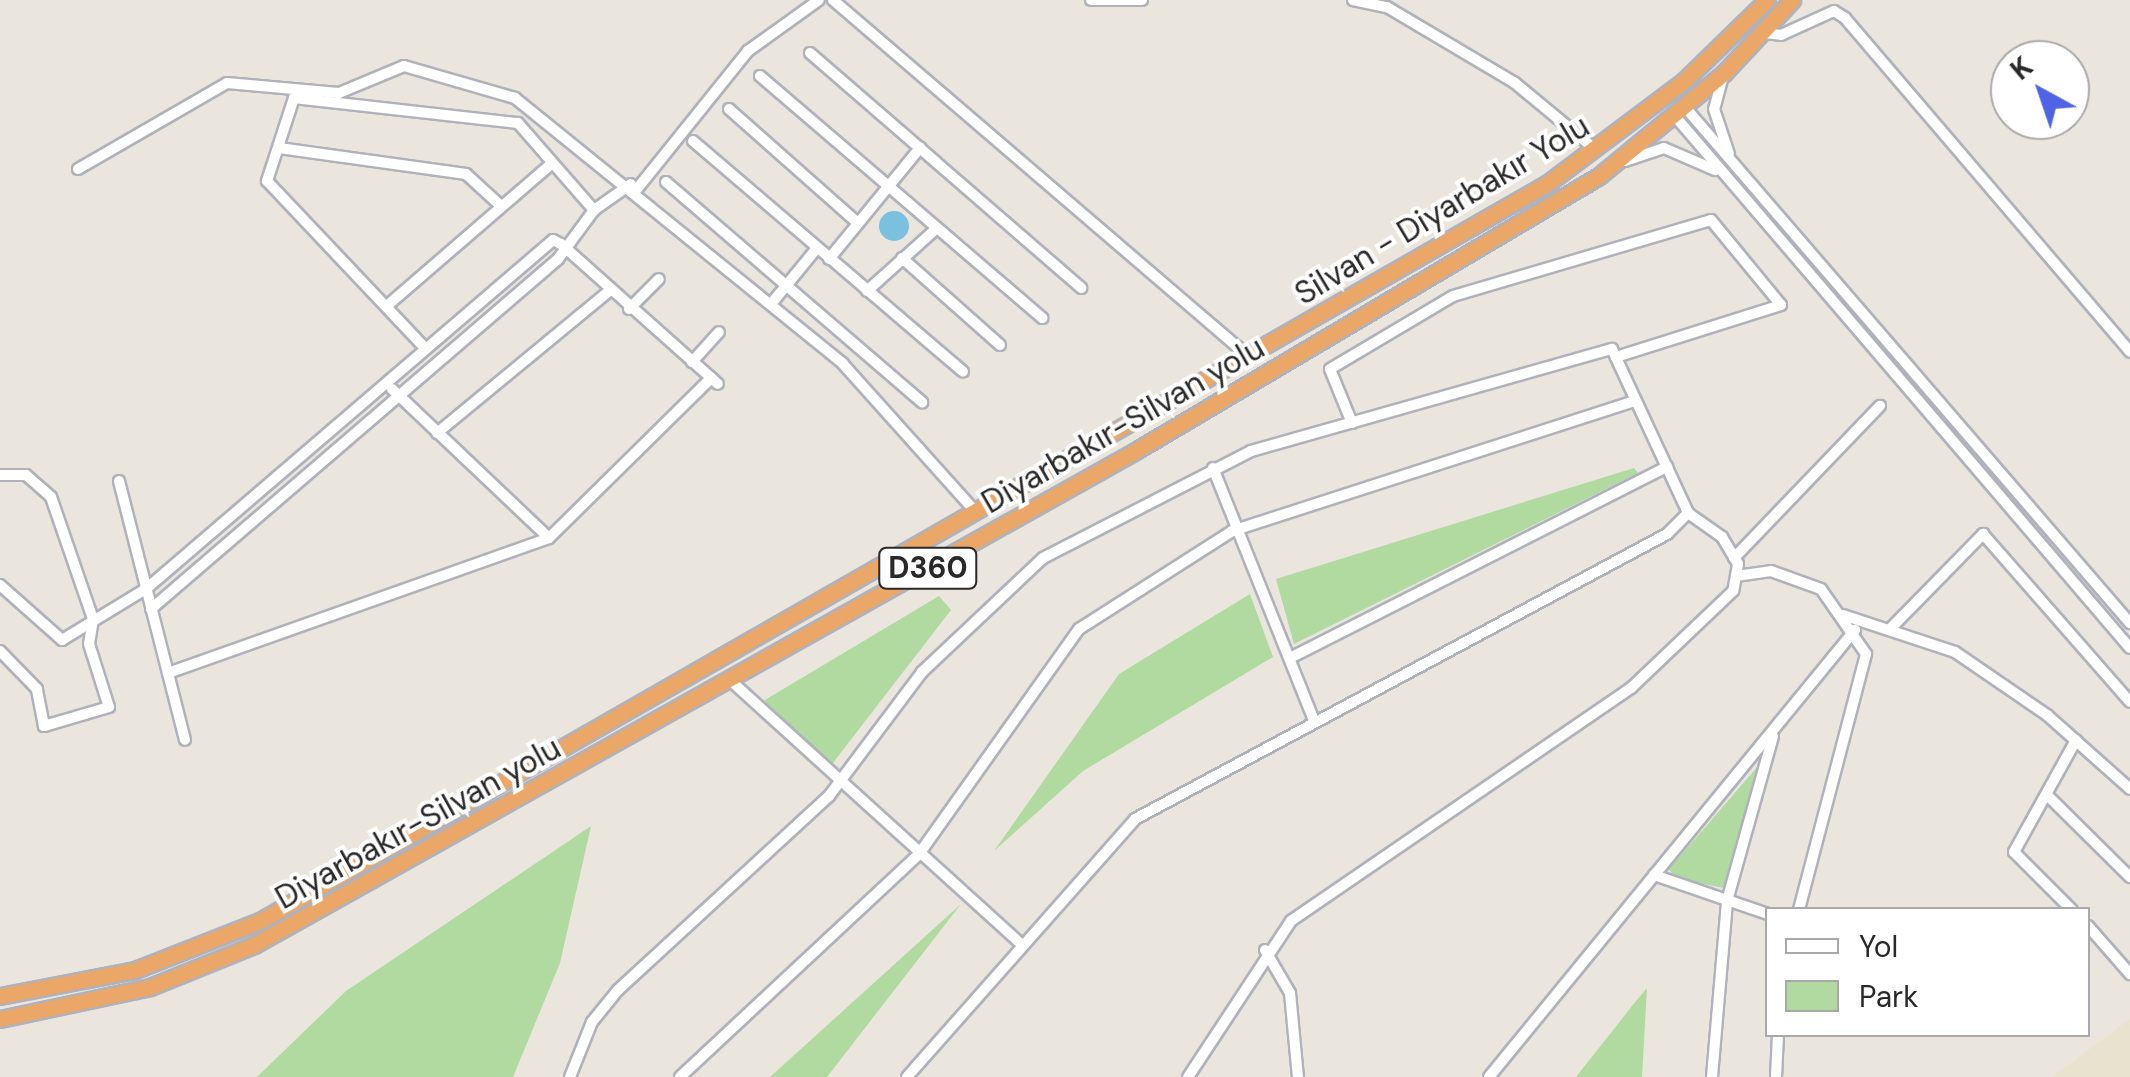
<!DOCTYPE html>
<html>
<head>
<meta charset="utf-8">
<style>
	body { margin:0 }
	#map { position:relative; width:2130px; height:1077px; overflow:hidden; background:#eae5dd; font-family:"DM Sans",sans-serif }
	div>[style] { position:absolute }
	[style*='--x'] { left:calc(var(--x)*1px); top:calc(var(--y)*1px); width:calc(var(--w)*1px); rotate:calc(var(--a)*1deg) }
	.education>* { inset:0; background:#e9e2ce }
	.green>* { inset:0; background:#b0daa0 }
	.water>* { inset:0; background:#7cc0e0 }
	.round { border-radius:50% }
	.roads { filter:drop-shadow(2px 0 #b0b2bb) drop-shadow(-2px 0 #b0b2bb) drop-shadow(0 2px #b0b2bb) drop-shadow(0 -2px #b0b2bb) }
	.minor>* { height:10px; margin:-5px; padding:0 5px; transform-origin:5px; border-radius:5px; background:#fff }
	.highway>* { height:15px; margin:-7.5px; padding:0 7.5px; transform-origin:7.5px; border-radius:7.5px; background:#eaa767 }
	span { translate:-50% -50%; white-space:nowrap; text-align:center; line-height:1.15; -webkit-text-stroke:8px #fff; paint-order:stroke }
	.shield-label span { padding:2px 8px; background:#fff; border:2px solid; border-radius:8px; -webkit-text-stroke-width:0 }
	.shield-label { font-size:30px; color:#292929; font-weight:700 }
	.street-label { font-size:32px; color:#292929 }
	.legend { position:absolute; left:1765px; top:907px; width:325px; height:130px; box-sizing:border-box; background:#fff; border:2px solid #a9a9a9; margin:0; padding:12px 18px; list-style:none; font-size:30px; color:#292929 }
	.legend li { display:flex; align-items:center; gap:20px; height:50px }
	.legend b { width:50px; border:2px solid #a9a9a9 }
	.north { position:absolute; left:1990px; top:40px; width:100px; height:100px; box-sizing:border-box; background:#fff; border:2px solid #a9a9a9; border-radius:50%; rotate:320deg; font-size:28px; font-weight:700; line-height:40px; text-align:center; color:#292929 }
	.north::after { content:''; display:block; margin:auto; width:35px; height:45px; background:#5063e4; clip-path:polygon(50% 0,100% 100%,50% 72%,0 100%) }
</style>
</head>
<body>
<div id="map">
	<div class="education">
		<i style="clip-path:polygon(2130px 1019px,2130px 1077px,2052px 1077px)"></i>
	</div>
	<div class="green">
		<i style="clip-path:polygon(1634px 468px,1638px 473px,1294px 644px,1276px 579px)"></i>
		<i style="clip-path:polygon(1250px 594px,1273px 657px,1083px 771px,994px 851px,1119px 674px)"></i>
		<i style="clip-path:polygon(939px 596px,951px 610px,829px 768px,760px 703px)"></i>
		<i style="clip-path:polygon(1765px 758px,1724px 888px,1676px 879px,1669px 869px)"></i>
		<i style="clip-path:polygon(591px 826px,560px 963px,513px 1077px,257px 1077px,346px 991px)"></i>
		<i style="clip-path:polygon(961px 904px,827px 1077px,770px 1077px)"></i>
		<i style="clip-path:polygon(1647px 988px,1642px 1077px,1576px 1077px,1636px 1001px)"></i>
	</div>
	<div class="water">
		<i class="round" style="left:879px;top:211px;width:30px;height:30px"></i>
	</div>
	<div class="roads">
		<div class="minor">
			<i style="--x:833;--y:0;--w:547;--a:40.62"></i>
			<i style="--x:1091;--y:0;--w:51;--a:0"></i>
			<i style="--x:1353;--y:0;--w:35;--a:12"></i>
			<i style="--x:1387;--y:7;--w:149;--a:30.7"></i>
			<i style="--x:1515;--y:83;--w:105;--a:39.6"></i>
			<i style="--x:1763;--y:33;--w:18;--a:6"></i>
			<i style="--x:1781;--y:35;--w:58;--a:-24.4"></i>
			<i style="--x:1834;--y:11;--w:13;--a:32"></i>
			<i style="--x:1845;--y:18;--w:439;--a:49.5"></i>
			<i style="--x:810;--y:53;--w:359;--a:40.9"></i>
			<i style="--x:760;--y:76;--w:372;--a:40.6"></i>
			<i style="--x:1723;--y:76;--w:34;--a:105"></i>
			<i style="--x:1714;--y:109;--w:47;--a:71.6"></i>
			<i style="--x:1684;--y:106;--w:683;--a:49.22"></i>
			<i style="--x:729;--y:109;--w:172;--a:41.5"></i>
			<i style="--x:1674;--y:115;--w:701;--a:49.45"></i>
			<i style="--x:693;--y:141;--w:355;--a:40.5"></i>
			<i style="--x:279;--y:148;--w:189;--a:7.9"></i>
			<i style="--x:466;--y:174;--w:47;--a:42.4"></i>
			<i style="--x:1625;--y:161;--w:41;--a:-18.4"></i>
			<i style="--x:1664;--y:148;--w:56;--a:23.3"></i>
			<i style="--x:78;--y:169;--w:172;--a:-30"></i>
			<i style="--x:227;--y:83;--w:112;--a:5.1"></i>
			<i style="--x:339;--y:93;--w:70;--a:-22.6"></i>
			<i style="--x:404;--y:66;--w:116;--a:16.1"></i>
			<i style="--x:515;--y:98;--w:422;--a:39"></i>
			<i style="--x:843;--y:364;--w:198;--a:48.1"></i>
			<i style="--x:666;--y:182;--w:338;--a:40.7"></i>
			<i style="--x:637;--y:189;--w:177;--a:-51.2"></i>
			<i style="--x:748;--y:51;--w:87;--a:-35.7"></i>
			<i style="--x:561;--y:244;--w:210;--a:41.7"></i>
			<i style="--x:902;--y:258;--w:131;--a:41.6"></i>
			<i style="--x:829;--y:259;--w:144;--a:-50.7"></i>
			<i style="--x:867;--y:291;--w:94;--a:-42"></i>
			<i style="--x:389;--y:304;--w:211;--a:-40.8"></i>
			<i style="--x:771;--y:304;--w:72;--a:-50.6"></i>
			<i style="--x:629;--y:309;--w:42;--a:-45"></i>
			<i style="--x:425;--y:348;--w:230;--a:-133.4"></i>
			<i style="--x:267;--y:181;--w:87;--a:-72"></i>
			<i style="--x:294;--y:98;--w:225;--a:6.4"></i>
			<i style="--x:518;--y:123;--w:116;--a:48.9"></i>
			<i style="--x:692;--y:362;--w:40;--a:-48"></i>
			<i style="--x:392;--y:389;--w:216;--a:43.5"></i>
			<i style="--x:1352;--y:423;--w:58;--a:-112.2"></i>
			<i style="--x:1330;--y:369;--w:143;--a:-30.7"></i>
			<i style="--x:1453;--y:296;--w:269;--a:-16.4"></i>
			<i style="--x:1711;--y:220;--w:110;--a:50.5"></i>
			<i style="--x:1781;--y:305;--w:173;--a:162.5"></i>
			<i style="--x:437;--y:433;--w:223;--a:-39.5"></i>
			<i style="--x:1213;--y:468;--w:271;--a:68.2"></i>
			<i style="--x:0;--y:475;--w:26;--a:0"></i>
			<i style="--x:26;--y:475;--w:33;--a:41"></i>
			<i style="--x:51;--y:497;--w:129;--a:71"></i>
			<i style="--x:93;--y:619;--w:25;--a:99"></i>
			<i style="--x:89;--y:644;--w:66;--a:72.4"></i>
			<i style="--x:109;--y:707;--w:68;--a:163.7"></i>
			<i style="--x:44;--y:726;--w:38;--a:-101"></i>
			<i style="--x:37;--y:689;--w:53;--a:-134.2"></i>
			<i style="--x:119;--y:481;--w:267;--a:75.7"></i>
			<i style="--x:1734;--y:558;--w:211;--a:-46.2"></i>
			<i style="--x:1736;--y:576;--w:35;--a:-8"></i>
			<i style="--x:1771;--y:571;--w:53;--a:19.8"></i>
			<i style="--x:1821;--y:589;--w:79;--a:55.3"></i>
			<i style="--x:1866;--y:654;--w:265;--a:104.7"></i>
			<i style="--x:0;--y:585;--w:83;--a:41.6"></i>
			<i style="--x:62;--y:640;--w:98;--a:-31.3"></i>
			<i style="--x:146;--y:589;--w:536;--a:-40.61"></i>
			<i style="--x:553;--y:240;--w:9;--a:27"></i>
			<i style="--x:151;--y:609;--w:537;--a:-40.69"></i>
			<i style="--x:558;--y:259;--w:61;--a:-53.7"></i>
			<i style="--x:594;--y:210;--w:45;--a:-35.1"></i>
			<i style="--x:1843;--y:615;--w:118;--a:18.3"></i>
			<i style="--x:1955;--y:652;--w:112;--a:34.4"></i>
			<i style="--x:2047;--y:715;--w:111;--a:41.7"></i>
			<i style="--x:1891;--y:628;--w:132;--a:-45.6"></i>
			<i style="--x:1983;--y:534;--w:223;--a:48.8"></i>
			<i style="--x:1290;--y:658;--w:423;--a:-26.9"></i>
			<i style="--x:168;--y:673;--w:404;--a:-19.5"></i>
			<i style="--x:549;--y:538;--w:228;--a:-44.6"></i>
			<i style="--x:731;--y:681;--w:389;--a:42.2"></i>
			<i style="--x:2047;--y:795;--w:117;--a:44.7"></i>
			<i style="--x:1654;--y:875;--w:120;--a:18.9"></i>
			<i style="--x:2072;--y:910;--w:82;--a:-135"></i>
			<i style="--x:2014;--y:852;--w:128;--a:-61"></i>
			<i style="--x:2088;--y:926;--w:64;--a:48.8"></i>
			<i style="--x:1265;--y:950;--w:50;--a:59.8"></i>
			<i style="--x:1290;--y:993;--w:84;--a:84.6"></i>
			<i style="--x:570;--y:1077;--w:59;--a:-68.2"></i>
			<i style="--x:592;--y:1022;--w:41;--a:-50.9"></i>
			<i style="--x:618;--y:990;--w:287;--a:-42.6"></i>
			<i style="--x:829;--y:796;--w:155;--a:-53.1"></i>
			<i style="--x:922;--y:672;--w:166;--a:-43.3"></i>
			<i style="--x:1043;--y:558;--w:234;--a:-27.2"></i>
			<i style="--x:1251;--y:451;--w:375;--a:-15.8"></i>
			<i style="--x:1612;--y:349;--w:181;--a:65.1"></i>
			<i style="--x:1688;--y:513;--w:42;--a:35.2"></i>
			<i style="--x:1722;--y:537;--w:31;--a:59"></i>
			<i style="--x:1738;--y:564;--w:27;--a:100"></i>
			<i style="--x:1733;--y:591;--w:141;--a:136.4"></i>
			<i style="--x:1631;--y:688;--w:412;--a:145.6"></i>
			<i style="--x:1291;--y:921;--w:187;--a:123.4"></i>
			<i style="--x:680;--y:1077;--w:327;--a:-43"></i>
			<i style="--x:919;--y:854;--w:276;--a:-54.6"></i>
			<i style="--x:1079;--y:629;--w:182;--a:-32.6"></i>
			<i style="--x:1232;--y:531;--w:423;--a:-17.9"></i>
			<i style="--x:907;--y:1077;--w:344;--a:-48.5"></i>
			<i style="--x:1135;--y:819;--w:604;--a:-28.18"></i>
			<i style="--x:1667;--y:534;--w:30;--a:-45"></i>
			<i style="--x:1489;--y:1077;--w:578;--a:-50.69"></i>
			<i style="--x:1712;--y:1077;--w:177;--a:-85.1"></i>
			<i style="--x:1727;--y:901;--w:171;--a:-74.4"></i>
			<i style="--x:1776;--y:1077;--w:43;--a:-87.3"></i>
		</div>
		<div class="highway">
			<i style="--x:0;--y:996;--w:137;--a:-10.9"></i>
			<i style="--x:135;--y:970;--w:134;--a:-21.4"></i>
			<i style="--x:260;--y:921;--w:1484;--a:-29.81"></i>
			<i style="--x:1548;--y:183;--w:170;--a:-36.9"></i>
			<i style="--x:1684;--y:81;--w:116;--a:-44.3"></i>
			<i style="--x:0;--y:1019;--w:153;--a:-12"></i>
			<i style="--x:150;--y:987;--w:112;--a:-22"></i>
			<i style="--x:254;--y:945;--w:1012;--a:-29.27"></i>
			<i style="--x:1137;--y:450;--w:537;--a:-30.67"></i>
			<i style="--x:1599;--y:176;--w:162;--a:-39.5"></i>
			<i style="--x:1724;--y:73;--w:100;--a:-47"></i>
		</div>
	</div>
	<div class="shield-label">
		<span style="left:928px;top:568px">D360</span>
	</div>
	<div class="street-label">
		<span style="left:1442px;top:210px;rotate:-31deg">Silvan - Diyarbakır Yolu</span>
		<span style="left:1123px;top:425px;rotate:-30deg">Diyarbakır-Silvan yolu</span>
		<span style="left:418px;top:823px;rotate:-29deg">Diyarbakır-Silvan yolu</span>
	</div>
	<ul class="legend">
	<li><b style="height:12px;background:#fff"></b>Yol</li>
	<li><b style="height:28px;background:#b0daa0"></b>Park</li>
	</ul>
	<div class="north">K</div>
</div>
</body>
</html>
